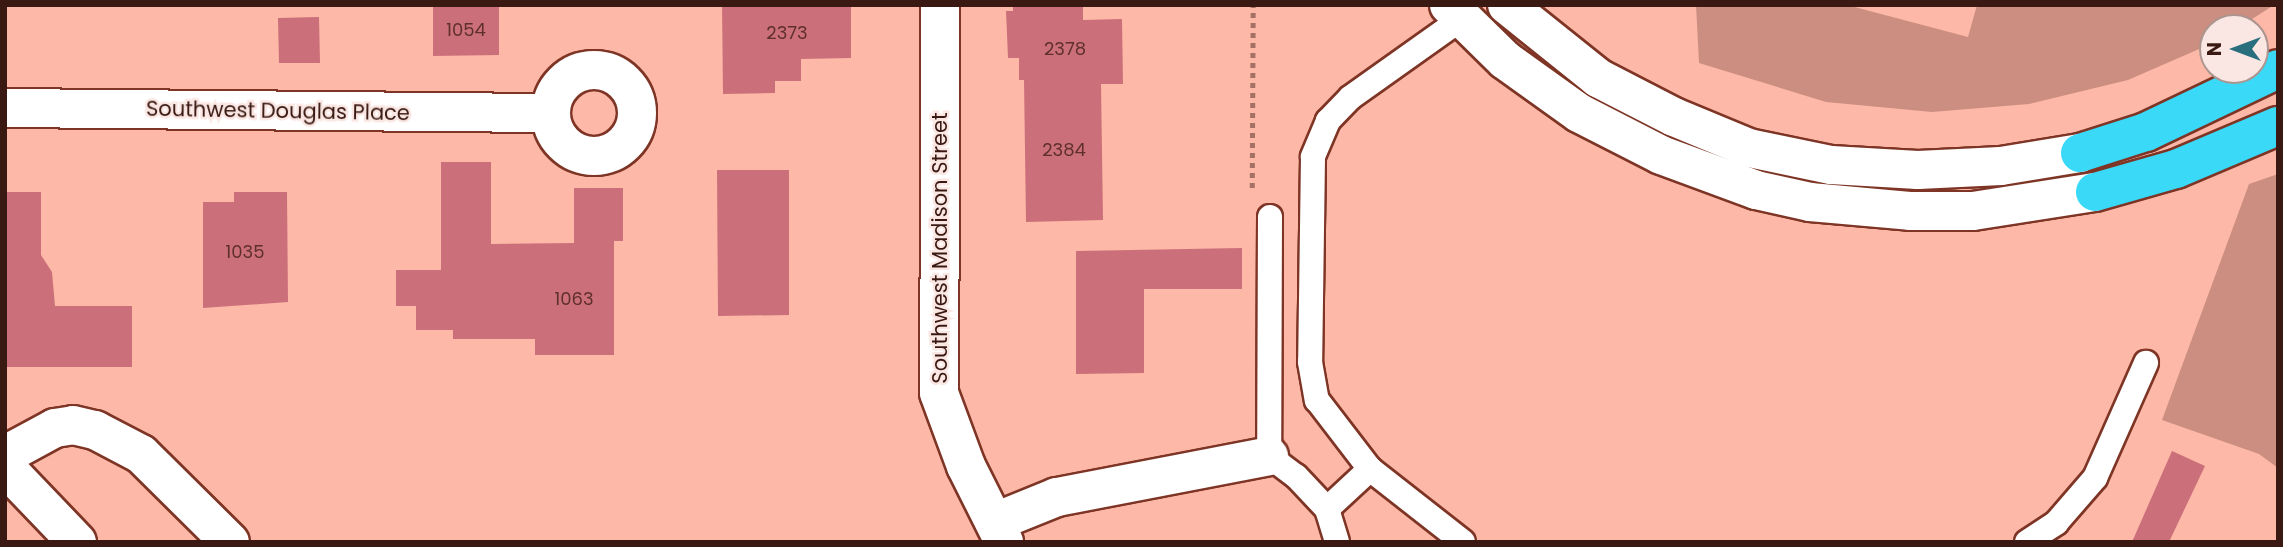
<!DOCTYPE html>
<html>
<head>
<meta charset="utf-8">
<style>
	body { margin:0 }
	#map { position:relative; width:2283px; height:547px; overflow:hidden; background:#fdb8a7; font-family:Poppins,sans-serif }
	div>[style] { position:absolute }
	[style*='--x'] { left:calc(var(--x)*1px); top:calc(var(--y)*1px); width:calc(var(--w)*1px); rotate:calc(var(--a)*1deg) }
	.green>* { inset:0; background:#cb8e80 }
	.building>* { inset:0; background:#cb707a }
	.path>* { height:4.5px; margin-top:-2.25px; transform-origin:0; background:repeating-linear-gradient(90deg,#a67165 0 5px,transparent 0 10px) }
	.roads { filter:drop-shadow(2px 0 #7e3525) drop-shadow(-2px 0 #7e3525) drop-shadow(0 2px #7e3525) drop-shadow(0 -2px #7e3525) }
	.service>* { height:24px; margin:-12px; padding:0 12px; transform-origin:12px; border-radius:12px; background:#fff }
	.minor>* { height:38px; margin:-19px; padding:0 19px; transform-origin:19px; border-radius:19px; background:#fff }
	.minor>.ring { margin:-19px; padding:0; box-sizing:content-box; background:none; border:38px solid #fff; border-radius:50% }
	.tertiary>* { height:38px; margin:-19px; padding:0 19px; transform-origin:19px; border-radius:19px; background:#fff }
	.secondary>* { height:38px; margin:-19px; padding:0 19px; transform-origin:19px; border-radius:19px; background:#fff }
	.motorway>* { height:38px; margin:-19px; padding:0 19px; transform-origin:19px; border-radius:19px; background:#39d9f7 }
	span { translate:-50% -50%; white-space:nowrap; text-align:center; line-height:1.15; -webkit-text-stroke:5px #fae7e3; paint-order:stroke }
	.number-label { font-size:18px; color:#5e2f2c }
	.number-label span { -webkit-text-stroke-width:0 }
	.street-label { font-size:21px; color:#391912 }
	.frame { position:absolute; inset:0; border:7px solid #391912; pointer-events:none }
	.north { position:absolute; left:2199px; top:14px; width:70px; height:70px; box-sizing:border-box; background:#fae7e3; border:2px solid #ad958f; border-radius:50%; rotate:270deg; font-size:19px; font-weight:700; line-height:28px; text-align:center; color:#391912 }
	.north::after { content:''; display:block; margin:auto; width:24px; height:32px; background:#286e7d; clip-path:polygon(50% 0,100% 100%,50% 72%,0 100%) }
</style>
</head>
<body>
<div id="map">
	<div class="green">
		<i style="clip-path:polygon(1696px 5px,1847px 5px,1968px 37px,1977px 5px,2274px 5px,2238px 28px,2213px 28px,2213px 43px,2128px 80px,2029px 104px,1932px 112px,1826px 102px,1699px 63px)"></i>
		<i style="clip-path:polygon(2278px 174px,2278px 468px,2259px 454px,2162px 420px,2249px 184px)"></i>
	</div>
	<div class="building">
		<i style="clip-path:polygon(433px 5px,499px 5px,499px 55px,433px 56px)"></i>
		<i style="clip-path:polygon(722px 5px,851px 5px,851px 58px,801px 59px,801px 81px,775px 81px,775px 93px,723px 94px)"></i>
		<i style="clip-path:polygon(1013px 5px,1083px 5px,1083px 20px,1122px 19px,1123px 84px,1101px 84px,1103px 220px,1026px 222px,1024px 80px,1019px 80px,1019px 58px,1008px 58px,1006px 11px,1013px 11px)"></i>
		<i style="clip-path:polygon(319px 17px,320px 63px,279px 63px,278px 18px)"></i>
		<i style="clip-path:polygon(441px 162px,491px 162px,491px 244px,574px 243px,574px 188px,623px 188px,623px 241px,614px 241px,614px 355px,535px 355px,535px 339px,453px 339px,453px 330px,416px 330px,416px 306px,396px 306px,396px 270px,441px 270px)"></i>
		<i style="clip-path:polygon(717px 170px,789px 170px,789px 315px,718px 316px)"></i>
		<i style="clip-path:polygon(5px 192px,41px 192px,41px 255px,52px 272px,55px 306px,132px 306px,132px 367px,5px 367px)"></i>
		<i style="clip-path:polygon(234px 192px,287px 192px,288px 302px,203px 308px,203px 202px,234px 202px)"></i>
		<i style="clip-path:polygon(1242px 248px,1242px 289px,1144px 289px,1144px 373px,1076px 374px,1076px 251px)"></i>
		<i style="clip-path:polygon(2172px 451px,2205px 466px,2169px 542px,2132px 542px)"></i>
	</div>
	<div class="path">
		<i style="--x:1252;--y:188;--w:183;--a:-89.7"></i>
	</div>
	<div class="roads">
		<div class="service">
			<i style="--x:1461;--y:19;--w:136;--a:144.6"></i>
			<i style="--x:1350;--y:98;--w:32;--a:134"></i>
			<i style="--x:1328;--y:121;--w:39;--a:113"></i>
			<i style="--x:1313;--y:157;--w:205;--a:90.8"></i>
			<i style="--x:1310;--y:362;--w:39;--a:80"></i>
			<i style="--x:1317;--y:400;--w:87;--a:52.5"></i>
			<i style="--x:1370;--y:469;--w:118;--a:38.1"></i>
			<i style="--x:1270;--y:217;--w:239;--a:90.2"></i>
			<i style="--x:1269;--y:456;--w:34;--a:37"></i>
			<i style="--x:1296;--y:476;--w:45;--a:46.8"></i>
			<i style="--x:1327;--y:509;--w:34;--a:73"></i>
			<i style="--x:1327;--y:509;--w:59;--a:-42.9"></i>
			<i style="--x:2027;--y:542;--w:35;--a:-33"></i>
			<i style="--x:2056;--y:523;--w:60;--a:-49.1"></i>
			<i style="--x:2095;--y:478;--w:126;--a:-66.1"></i>
		</div>
		<div class="minor">
			<i style="--x:940;--y:5;--w:388;--a:90.1"></i>
			<i style="--x:939;--y:393;--w:78;--a:69.7"></i>
			<i style="--x:966;--y:466;--w:85;--a:63.4"></i>
			<i class="ring" style="left:551px;top:70px;width:48px;height:48px"></i>
			<i style="--x:5;--y:108;--w:545;--a:0.53"></i>
			<i style="--x:5;--y:455;--w:57;--a:-28.4"></i>
			<i style="--x:55;--y:428;--w:18;--a:-9"></i>
			<i style="--x:73;--y:425;--w:23;--a:13"></i>
			<i style="--x:95;--y:430;--w:52;--a:27.6"></i>
			<i style="--x:141;--y:454;--w:125;--a:44.7"></i>
			<i style="--x:995;--y:522;--w:67;--a:-22"></i>
			<i style="--x:1057;--y:497;--w:216;--a:-10.9"></i>
		</div>
		<div class="tertiary">
			<i style="--x:5;--y:467;--w:104;--a:46.2"></i>
		</div>
		<div class="secondary">
			<i style="--x:1449;--y:5;--w:78;--a:44.5"></i>
			<i style="--x:1505;--y:60;--w:91;--a:35.6"></i>
			<i style="--x:1579;--y:113;--w:92;--a:27.1"></i>
			<i style="--x:1661;--y:155;--w:101;--a:20.2"></i>
			<i style="--x:1756;--y:190;--w:55;--a:12.5"></i>
			<i style="--x:1810;--y:202;--w:100;--a:5.1"></i>
			<i style="--x:1910;--y:211;--w:63;--a:0"></i>
			<i style="--x:1973;--y:211;--w:123;--a:-8.9"></i>
			<i style="--x:1507;--y:5;--w:117;--a:38.7"></i>
			<i style="--x:1598;--y:78;--w:85;--a:27.2"></i>
			<i style="--x:1674;--y:117;--w:81;--a:22.5"></i>
			<i style="--x:1749;--y:148;--w:84;--a:11.7"></i>
			<i style="--x:1831;--y:165;--w:87;--a:3.3"></i>
			<i style="--x:1918;--y:170;--w:83;--a:-2.8"></i>
			<i style="--x:2001;--y:166;--w:80;--a:-9.3"></i>
		</div>
		<div class="motorway">
			<i style="--x:2080;--y:153;--w:69;--a:-17.7"></i>
			<i style="--x:2146;--y:132;--w:146;--a:-25.5"></i>
			<i style="--x:2095;--y:192;--w:84;--a:-15.9"></i>
			<i style="--x:2176;--y:169;--w:111;--a:-22.9"></i>
		</div>
	</div>
	<div class="number-label">
		<span style="left:466px;top:30px">1054</span>
		<span style="left:787px;top:33px">2373</span>
		<span style="left:1065px;top:49px">2378</span>
		<span style="left:1064px;top:150px">2384</span>
		<span style="left:245px;top:252px">1035</span>
		<span style="left:574px;top:299px">1063</span>
	</div>
	<div class="street-label">
		<span style="left:278px;top:111px;rotate:1deg">Southwest Douglas Place</span>
		<span style="left:940px;top:248px;rotate:-90deg">Southwest Madison Street</span>
	</div>
	<div class="frame"></div>
	<div class="north">N</div>
</div>
</body>
</html>
